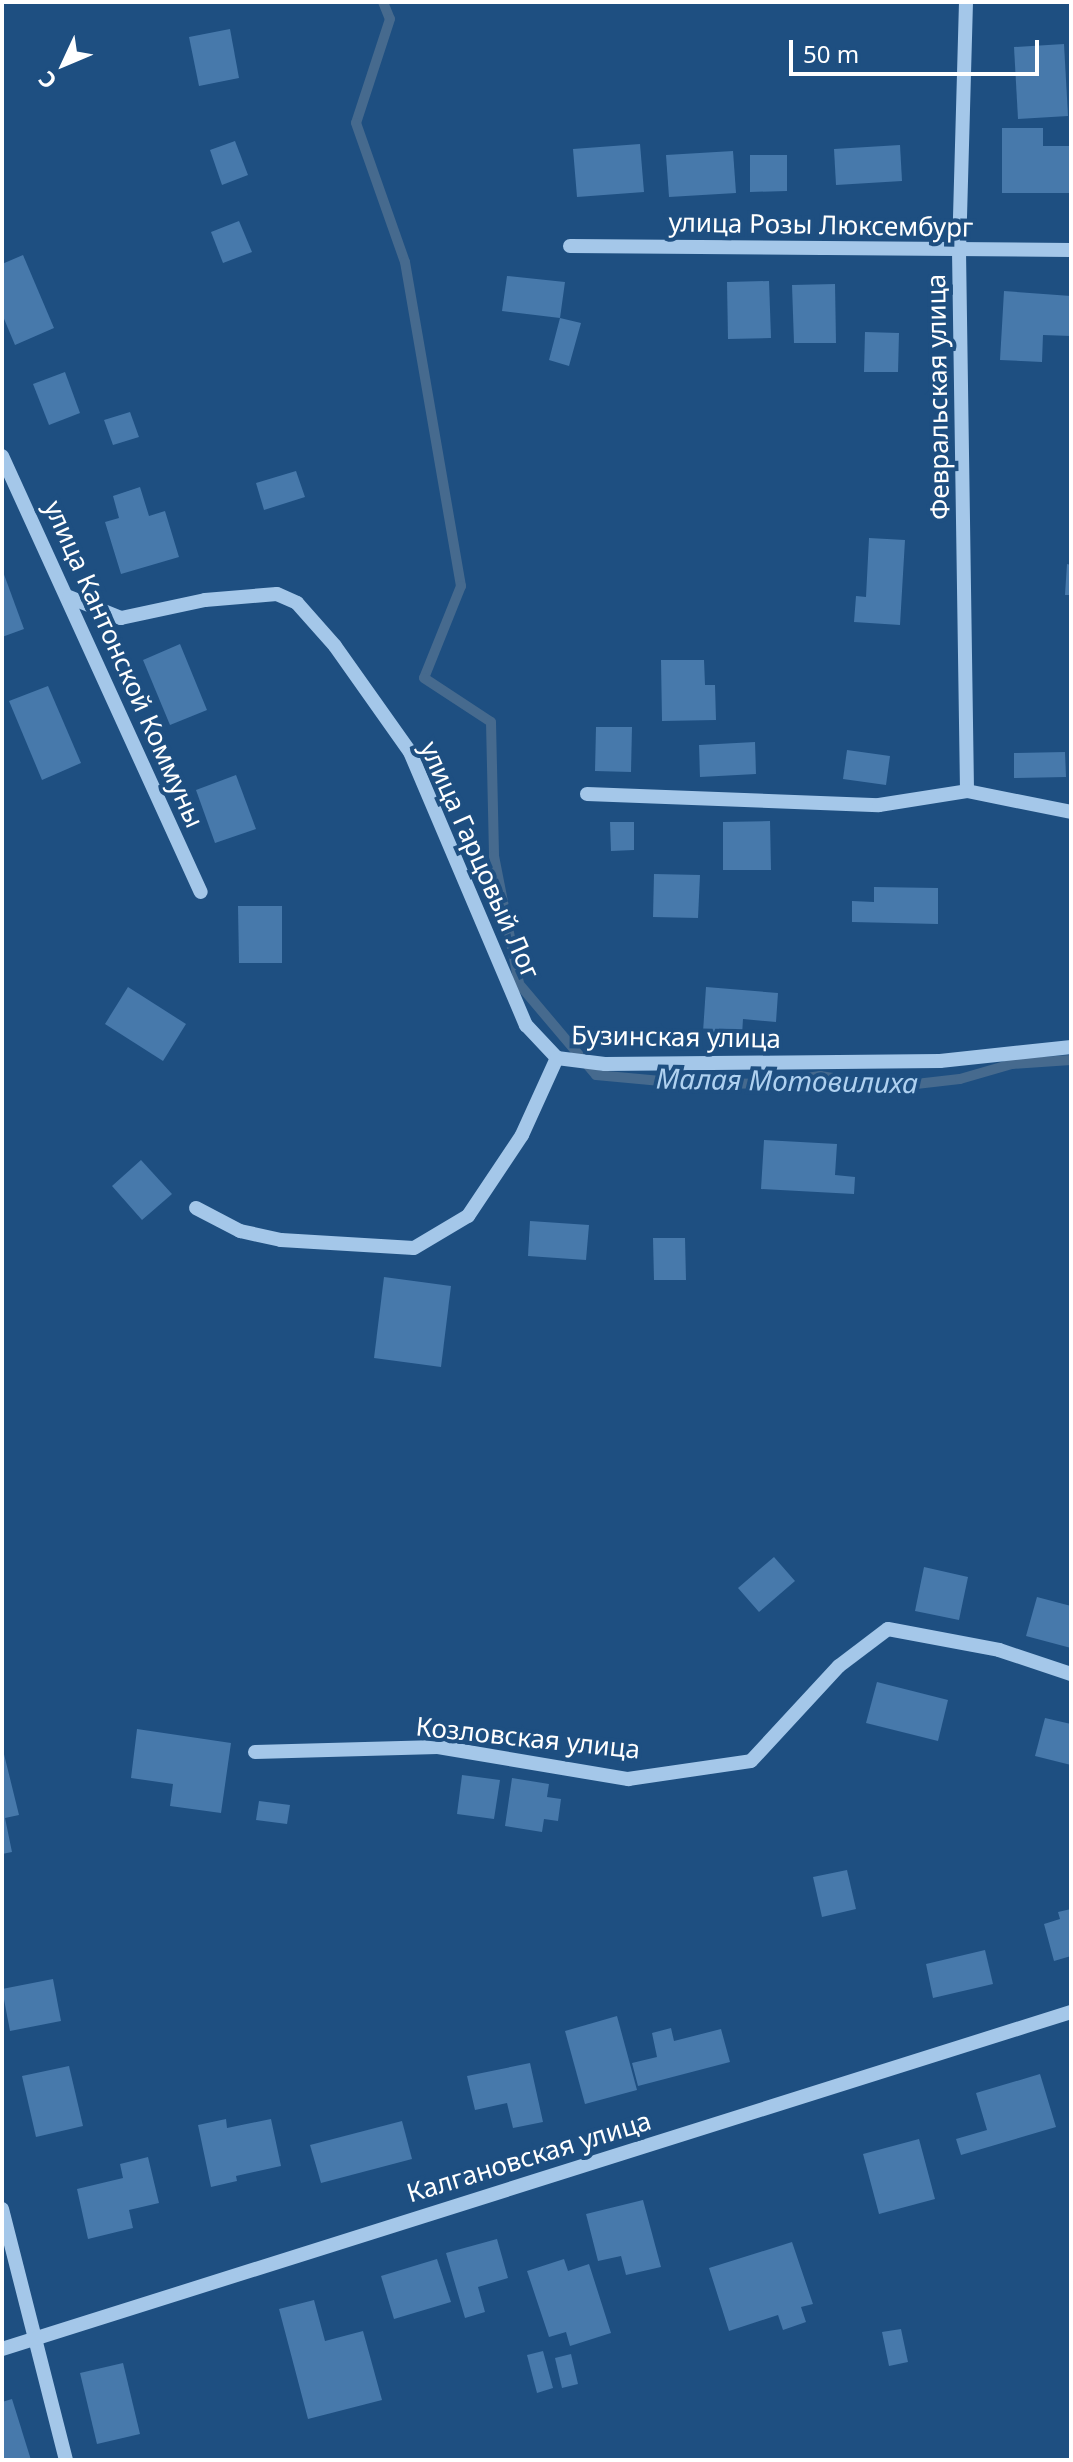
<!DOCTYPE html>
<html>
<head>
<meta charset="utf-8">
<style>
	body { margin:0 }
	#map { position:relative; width:1073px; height:2462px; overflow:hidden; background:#1e4f81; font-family:"Noto Sans",sans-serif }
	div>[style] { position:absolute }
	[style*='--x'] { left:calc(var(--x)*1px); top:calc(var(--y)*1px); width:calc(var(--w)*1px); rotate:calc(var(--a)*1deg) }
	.stream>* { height:10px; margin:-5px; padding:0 5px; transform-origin:5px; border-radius:5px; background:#466a8e }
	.building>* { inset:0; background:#4779ab }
	.minor>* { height:14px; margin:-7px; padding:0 7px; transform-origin:7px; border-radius:7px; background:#a4c7e9 }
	span { translate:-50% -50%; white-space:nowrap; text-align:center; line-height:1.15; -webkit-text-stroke:8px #1e4f81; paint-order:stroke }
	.street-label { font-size:26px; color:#fff }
	.water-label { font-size:28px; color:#afd1f0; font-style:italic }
	.frame { position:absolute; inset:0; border:4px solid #fff; pointer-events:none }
	.north { position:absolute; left:24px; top:24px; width:80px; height:80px; -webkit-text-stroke:6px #1e4f81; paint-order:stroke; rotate:226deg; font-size:22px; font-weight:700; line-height:32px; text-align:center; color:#fff }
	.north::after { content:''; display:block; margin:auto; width:28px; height:36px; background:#fff; clip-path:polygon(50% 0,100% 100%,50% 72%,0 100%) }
	.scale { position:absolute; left:789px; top:40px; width:250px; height:36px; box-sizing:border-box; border:4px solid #fff; border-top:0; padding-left:10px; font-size:24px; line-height:28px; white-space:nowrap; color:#fff; -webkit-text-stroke:6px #1e4f81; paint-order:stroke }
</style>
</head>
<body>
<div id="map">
	<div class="stream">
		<i style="--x:383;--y:2;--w:18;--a:68"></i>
		<i style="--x:390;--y:19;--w:109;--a:108.1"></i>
		<i style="--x:356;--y:123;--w:147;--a:70.6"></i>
		<i style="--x:405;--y:262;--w:329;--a:80.2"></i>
		<i style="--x:461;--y:586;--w:99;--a:111.9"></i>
		<i style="--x:424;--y:678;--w:80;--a:33.3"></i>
		<i style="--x:491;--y:722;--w:134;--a:88.7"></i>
		<i style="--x:494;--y:856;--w:130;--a:78.9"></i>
		<i style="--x:519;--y:984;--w:119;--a:49.8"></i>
		<i style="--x:596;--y:1075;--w:76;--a:5.3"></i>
		<i style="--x:672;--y:1082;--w:92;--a:1.2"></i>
		<i style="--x:764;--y:1084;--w:57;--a:-8.1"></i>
		<i style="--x:820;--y:1076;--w:71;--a:8.9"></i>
		<i style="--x:890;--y:1087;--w:70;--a:-6.5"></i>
		<i style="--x:960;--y:1079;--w:54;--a:-16.1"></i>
		<i style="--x:1012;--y:1064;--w:59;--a:-3.9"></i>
	</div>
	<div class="building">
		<i style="clip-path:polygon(230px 29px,239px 78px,199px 86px,189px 37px)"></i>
		<i style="clip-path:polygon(1064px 44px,1068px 116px,1018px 119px,1014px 47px)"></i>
		<i style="clip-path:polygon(1002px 128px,1043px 128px,1043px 146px,1071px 146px,1071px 193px,1002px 193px)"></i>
		<i style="clip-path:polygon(235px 141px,248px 175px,222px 185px,210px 150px)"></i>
		<i style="clip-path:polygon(640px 144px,644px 192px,577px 197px,573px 149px)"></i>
		<i style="clip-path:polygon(900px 145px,902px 181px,836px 185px,834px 149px)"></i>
		<i style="clip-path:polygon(733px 151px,736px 193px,669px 197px,666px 155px)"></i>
		<i style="clip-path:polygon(750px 155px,787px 155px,787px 191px,750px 192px)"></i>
		<i style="clip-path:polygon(239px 221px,252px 252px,223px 263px,211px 232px)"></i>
		<i style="clip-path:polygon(23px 255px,54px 328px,15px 345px,2px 314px,2px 264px)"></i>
		<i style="clip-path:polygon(507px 276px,565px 282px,560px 318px,581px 323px,569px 366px,549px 360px,560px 318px,502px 311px)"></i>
		<i style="clip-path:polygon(769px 281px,771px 338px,728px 339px,727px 282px)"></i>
		<i style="clip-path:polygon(835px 284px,836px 343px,794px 343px,792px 285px)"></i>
		<i style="clip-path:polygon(1004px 291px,1071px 296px,1071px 336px,1043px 335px,1042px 362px,1000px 360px)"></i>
		<i style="clip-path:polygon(865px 332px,899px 333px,898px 372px,864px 372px)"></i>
		<i style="clip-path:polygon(65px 372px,80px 413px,49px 425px,33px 384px)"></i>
		<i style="clip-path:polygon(130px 412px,139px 437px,113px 445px,104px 420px)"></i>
		<i style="clip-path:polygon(296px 471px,305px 497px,264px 510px,256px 483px)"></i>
		<i style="clip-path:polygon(140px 487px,149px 516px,165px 511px,179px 557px,121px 574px,105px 522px,119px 518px,113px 496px)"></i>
		<i style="clip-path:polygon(869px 538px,905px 540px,900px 625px,854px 622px,856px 596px,866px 597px)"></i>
		<i style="clip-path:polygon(1067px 564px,1071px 565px,1071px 595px,1065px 595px)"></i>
		<i style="clip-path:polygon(2px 569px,24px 629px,2px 637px)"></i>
		<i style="clip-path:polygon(180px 644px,207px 710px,170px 725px,143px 660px)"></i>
		<i style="clip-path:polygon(661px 660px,704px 660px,705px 685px,715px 685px,716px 720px,662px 721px)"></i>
		<i style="clip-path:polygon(48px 686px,81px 763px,42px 780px,9px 701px)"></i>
		<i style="clip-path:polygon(596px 727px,632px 727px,631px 772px,595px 771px)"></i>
		<i style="clip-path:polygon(755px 742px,756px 774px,700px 777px,699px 745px)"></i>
		<i style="clip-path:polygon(847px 750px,890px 756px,886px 785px,843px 779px)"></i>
		<i style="clip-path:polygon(1065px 752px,1066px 777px,1014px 778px,1014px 753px)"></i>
		<i style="clip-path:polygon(236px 775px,256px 829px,215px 843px,196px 790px)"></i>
		<i style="clip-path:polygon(770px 821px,771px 870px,723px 870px,723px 822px)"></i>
		<i style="clip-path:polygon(610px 822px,634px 822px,634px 850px,611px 851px)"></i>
		<i style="clip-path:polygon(654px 874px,700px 875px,698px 918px,653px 917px)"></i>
		<i style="clip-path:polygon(874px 887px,938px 888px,938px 924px,852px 922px,852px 901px,874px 902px)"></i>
		<i style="clip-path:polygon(238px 906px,282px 906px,282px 963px,239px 963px)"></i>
		<i style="clip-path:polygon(128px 987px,186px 1024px,163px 1061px,105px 1024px)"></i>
		<i style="clip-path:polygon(706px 987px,778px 993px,776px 1022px,743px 1019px,742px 1035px,703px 1032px)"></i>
		<i style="clip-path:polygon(764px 1140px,837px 1144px,835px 1175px,855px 1177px,854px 1194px,761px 1189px)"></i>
		<i style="clip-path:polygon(141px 1160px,172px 1194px,142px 1220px,112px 1186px)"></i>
		<i style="clip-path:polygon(530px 1221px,589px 1225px,586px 1260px,528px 1256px)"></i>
		<i style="clip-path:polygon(653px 1238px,685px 1238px,686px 1280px,654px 1280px)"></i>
		<i style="clip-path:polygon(384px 1277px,451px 1286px,441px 1367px,374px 1358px)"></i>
		<i style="clip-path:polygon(774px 1557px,795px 1581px,759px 1612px,738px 1588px)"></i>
		<i style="clip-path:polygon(924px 1567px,968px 1577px,959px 1620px,915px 1611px)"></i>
		<i style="clip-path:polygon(1037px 1597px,1071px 1606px,1071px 1648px,1026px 1636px)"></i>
		<i style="clip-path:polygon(877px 1682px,948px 1700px,938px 1741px,866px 1723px)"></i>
		<i style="clip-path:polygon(1045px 1718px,1071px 1724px,1071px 1765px,1035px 1756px)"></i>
		<i style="clip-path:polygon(137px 1729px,231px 1743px,221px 1813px,170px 1806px,173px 1784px,131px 1778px)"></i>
		<i style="clip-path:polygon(2px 1746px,19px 1815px,5px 1818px,12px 1852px,2px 1854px)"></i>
		<i style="clip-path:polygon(462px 1775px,500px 1780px,494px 1819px,457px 1814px)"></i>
		<i style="clip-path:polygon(512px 1778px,549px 1784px,547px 1797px,561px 1799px,558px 1821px,544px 1819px,542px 1832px,505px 1826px)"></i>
		<i style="clip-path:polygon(259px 1801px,290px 1805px,287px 1824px,256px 1820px)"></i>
		<i style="clip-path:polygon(847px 1870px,856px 1909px,822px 1917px,813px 1877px)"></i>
		<i style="clip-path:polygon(1071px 1909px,1071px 1956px,1054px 1961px,1044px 1924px,1060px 1919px,1058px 1912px)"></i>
		<i style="clip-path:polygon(985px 1950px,993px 1984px,933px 1998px,926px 1964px)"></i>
		<i style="clip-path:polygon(53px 1979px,61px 2021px,10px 2031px,2px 1989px)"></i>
		<i style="clip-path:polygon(617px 2016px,637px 2090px,585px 2104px,565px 2031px)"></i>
		<i style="clip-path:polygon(671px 2028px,674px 2041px,721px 2029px,730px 2062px,638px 2086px,632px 2063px,657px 2057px,652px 2033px)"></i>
		<i style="clip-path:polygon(530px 2063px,543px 2122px,513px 2128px,507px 2103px,475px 2110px,467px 2076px)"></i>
		<i style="clip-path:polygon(69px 2066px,83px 2126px,36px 2137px,22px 2076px)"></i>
		<i style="clip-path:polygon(1040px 2074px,1056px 2127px,961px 2155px,956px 2139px,987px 2130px,976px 2093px)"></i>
		<i style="clip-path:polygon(226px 2119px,227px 2128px,271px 2119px,281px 2166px,236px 2176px,237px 2181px,211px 2187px,198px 2125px)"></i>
		<i style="clip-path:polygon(402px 2121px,412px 2159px,321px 2183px,310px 2145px)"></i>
		<i style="clip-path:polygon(919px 2139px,935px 2199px,879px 2214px,863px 2154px)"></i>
		<i style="clip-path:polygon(148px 2157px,159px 2203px,129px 2210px,133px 2228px,88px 2239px,77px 2189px,123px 2178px,120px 2164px)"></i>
		<i style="clip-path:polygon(643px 2200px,661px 2267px,626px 2275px,621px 2256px,598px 2261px,586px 2214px)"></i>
		<i style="clip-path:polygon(497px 2239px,508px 2278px,478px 2287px,485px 2312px,465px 2318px,446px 2253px)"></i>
		<i style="clip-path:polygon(792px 2242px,813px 2304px,801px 2307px,806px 2322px,783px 2330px,778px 2315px,729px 2331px,709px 2268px)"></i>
		<i style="clip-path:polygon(437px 2259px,451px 2302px,394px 2319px,381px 2276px)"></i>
		<i style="clip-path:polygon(564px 2259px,568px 2271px,589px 2264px,611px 2333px,570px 2346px,566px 2332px,549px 2337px,527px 2271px)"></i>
		<i style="clip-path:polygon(314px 2300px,325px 2341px,363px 2331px,382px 2400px,308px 2419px,279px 2309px)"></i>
		<i style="clip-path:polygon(901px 2329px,908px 2362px,889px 2366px,882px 2332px)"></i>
		<i style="clip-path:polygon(543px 2351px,553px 2388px,537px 2393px,527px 2355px)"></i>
		<i style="clip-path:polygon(571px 2354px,578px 2384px,562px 2388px,555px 2358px)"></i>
		<i style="clip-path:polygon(123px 2363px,140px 2434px,97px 2444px,80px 2373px)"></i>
		<i style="clip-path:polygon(12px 2399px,31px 2460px,2px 2460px,2px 2402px)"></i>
	</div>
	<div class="minor">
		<i style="--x:966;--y:2;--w:249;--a:91.6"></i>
		<i style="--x:959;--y:251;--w:540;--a:89.15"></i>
		<i style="--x:570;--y:246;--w:501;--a:0.46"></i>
		<i style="--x:2;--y:456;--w:479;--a:65.5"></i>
		<i style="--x:69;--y:597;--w:56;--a:22"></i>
		<i style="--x:121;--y:618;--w:86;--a:-12.1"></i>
		<i style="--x:205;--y:600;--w:72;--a:-4.8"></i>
		<i style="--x:277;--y:594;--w:22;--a:24"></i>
		<i style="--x:297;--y:603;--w:57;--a:48.5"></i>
		<i style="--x:335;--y:646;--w:130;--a:54.7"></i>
		<i style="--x:410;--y:752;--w:297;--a:67"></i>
		<i style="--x:526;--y:1025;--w:45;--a:46.8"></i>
		<i style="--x:587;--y:794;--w:292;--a:2.2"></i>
		<i style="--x:879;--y:805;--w:89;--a:-9"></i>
		<i style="--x:967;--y:791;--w:106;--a:11.4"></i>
		<i style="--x:557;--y:1058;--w:48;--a:7.1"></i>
		<i style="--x:605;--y:1064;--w:335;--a:-0.5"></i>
		<i style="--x:940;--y:1061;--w:132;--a:-6.1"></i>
		<i style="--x:196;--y:1208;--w:50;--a:27.6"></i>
		<i style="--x:240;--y:1231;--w:42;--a:12.4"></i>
		<i style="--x:281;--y:1240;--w:133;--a:3.4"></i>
		<i style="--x:414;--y:1248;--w:63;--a:-30.7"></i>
		<i style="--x:468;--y:1216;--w:97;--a:-56.3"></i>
		<i style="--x:522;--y:1135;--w:85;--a:-65.6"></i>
		<i style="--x:255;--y:1752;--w:183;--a:-1.6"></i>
		<i style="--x:438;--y:1747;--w:193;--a:9.6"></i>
		<i style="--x:628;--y:1779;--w:124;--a:-8.3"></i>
		<i style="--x:751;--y:1761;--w:129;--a:-47.2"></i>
		<i style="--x:839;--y:1666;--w:61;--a:-37.1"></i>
		<i style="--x:888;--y:1629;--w:113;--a:10.7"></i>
		<i style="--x:999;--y:1650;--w:76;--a:18.4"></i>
		<i style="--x:2;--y:2209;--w:259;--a:75.7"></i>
		<i style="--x:2;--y:2349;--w:1121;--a:-17.5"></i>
	</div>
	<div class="street-label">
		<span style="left:821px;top:225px;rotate:1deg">улица Розы Люксембург</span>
		<span style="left:938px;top:397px;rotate:-91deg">Февральская улица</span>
		<span style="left:124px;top:664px;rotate:66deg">улица Кантонской Коммуны</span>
		<span style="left:480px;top:860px;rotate:66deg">улица Гарцовый Лог</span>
		<span style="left:676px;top:1037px;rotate:1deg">Бузинская улица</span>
		<span style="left:528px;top:1738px;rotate:6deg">Козловская улица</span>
		<span style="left:529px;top:2157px;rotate:-17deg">Калгановская улица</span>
	</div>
	<div class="water-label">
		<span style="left:787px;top:1080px;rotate:1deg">Малая Мотовилиха</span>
	</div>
	<div class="frame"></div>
	<div class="north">С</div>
	<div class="scale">50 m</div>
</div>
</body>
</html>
